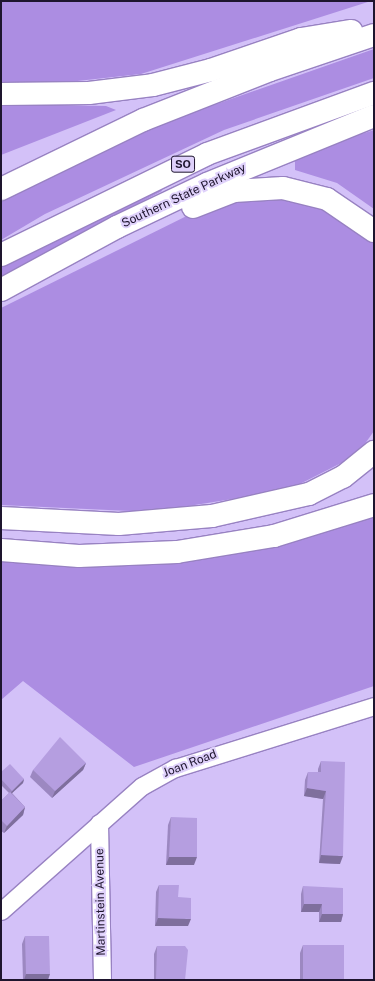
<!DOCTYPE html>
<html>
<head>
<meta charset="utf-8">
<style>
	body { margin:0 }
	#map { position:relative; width:375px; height:981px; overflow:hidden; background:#d3c1f8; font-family:"Public Sans",sans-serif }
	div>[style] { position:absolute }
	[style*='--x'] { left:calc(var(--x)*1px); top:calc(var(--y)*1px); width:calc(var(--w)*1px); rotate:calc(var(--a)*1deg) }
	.green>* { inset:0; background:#ac8de2 }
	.roads { filter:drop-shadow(1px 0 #9882c2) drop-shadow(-1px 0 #9882c2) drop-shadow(0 1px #9882c2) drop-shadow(0 -1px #9882c2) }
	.minor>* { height:17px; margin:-8.5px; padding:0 8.5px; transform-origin:8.5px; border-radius:8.5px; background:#fff }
	.motorway>* { height:22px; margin:-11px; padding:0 11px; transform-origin:11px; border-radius:11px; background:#fff }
	.wall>* { inset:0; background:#9c88c1 }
	.shaded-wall>* { inset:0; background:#7f6f9d }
	.building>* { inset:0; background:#b59ee0 }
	span { translate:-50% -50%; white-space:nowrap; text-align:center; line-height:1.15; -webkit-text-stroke:4px #dfd1fb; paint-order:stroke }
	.shield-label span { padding:1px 3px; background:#dfd1fb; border:1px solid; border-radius:3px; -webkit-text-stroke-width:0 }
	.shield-label { font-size:11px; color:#1e152e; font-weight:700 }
	.street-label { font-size:12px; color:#1e152e }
	.frame { position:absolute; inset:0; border:2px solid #1e152e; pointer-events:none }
</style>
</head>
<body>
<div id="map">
	<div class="green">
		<i style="clip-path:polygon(1px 1px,371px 1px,141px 74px,23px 87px,1px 84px)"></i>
		<i style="clip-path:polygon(374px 49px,374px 78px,224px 130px,45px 214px,1px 240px,1px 202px,168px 121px)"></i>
		<i style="clip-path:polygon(1px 104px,106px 106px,116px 110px,1px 155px)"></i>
		<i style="clip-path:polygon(374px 130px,374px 209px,337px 183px,295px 170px,295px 159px,314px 149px)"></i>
		<i style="clip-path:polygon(160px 185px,162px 191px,1px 277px,1px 263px)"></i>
		<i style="clip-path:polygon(266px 193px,339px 211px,374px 244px,374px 431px,357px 455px,288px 490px,151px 512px,1px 505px,1px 308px,223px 198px)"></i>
		<i style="clip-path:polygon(374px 512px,374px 686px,134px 767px,23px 681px,1px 700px,1px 556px,104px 565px)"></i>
	</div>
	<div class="roads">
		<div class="minor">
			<i style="--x:99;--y:823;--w:157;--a:88.9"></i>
			<i style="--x:1;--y:911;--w:188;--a:-41.6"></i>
			<i style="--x:142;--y:786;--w:38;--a:-29"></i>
			<i style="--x:175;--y:768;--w:208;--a:-17.3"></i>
		</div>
		<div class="motorway">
			<i style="--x:1;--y:94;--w:88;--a:-0.7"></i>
			<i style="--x:89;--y:93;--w:64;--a:-7.1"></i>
			<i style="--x:153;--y:85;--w:60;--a:-14.5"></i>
			<i style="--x:211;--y:70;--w:95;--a:-19"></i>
			<i style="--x:301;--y:39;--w:51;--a:-9.1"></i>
			<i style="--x:1;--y:189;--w:158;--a:-25.9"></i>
			<i style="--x:143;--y:120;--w:136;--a:-21.5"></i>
			<i style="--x:270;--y:70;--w:110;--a:-18.6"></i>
			<i style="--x:193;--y:207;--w:44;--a:-21.3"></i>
			<i style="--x:234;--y:191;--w:49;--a:-3.5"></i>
			<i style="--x:283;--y:188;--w:45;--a:14"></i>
			<i style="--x:327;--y:199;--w:57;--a:34.2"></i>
			<i style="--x:1;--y:255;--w:229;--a:-26.1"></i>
			<i style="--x:207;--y:154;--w:178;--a:-20.1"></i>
			<i style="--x:1;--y:290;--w:132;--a:-28.5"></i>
			<i style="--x:117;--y:227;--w:100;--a:-25.5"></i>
			<i style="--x:207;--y:184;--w:180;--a:-22.2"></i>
			<i style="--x:1;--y:518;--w:118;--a:2.9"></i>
			<i style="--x:119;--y:524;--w:93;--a:-4.9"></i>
			<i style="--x:212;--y:516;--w:99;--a:-12.8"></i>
			<i style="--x:309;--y:494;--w:38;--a:-27"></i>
			<i style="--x:343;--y:477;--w:40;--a:-39"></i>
			<i style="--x:1;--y:550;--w:78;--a:4.4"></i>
			<i style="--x:79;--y:556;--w:98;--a:-2.3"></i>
			<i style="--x:177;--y:552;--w:98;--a:-9.4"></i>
			<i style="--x:274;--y:536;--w:105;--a:-17.2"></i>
		</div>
	</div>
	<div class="wall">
		<i style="clip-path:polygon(321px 761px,340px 864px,319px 863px,323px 799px,304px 796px,305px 780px,308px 772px,318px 772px,318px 769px)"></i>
		<i style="clip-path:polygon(86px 763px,83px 770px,52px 798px,30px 777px,33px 770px)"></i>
		<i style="clip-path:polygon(1px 772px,24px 779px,23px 783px,12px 793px,25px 807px,23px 815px,4px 833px,1px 831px,1px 801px,9px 793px,1px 785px)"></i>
		<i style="clip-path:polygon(171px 817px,194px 865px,166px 865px,168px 825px)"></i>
		<i style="clip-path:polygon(159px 885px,178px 897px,188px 926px,155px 926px,156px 892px)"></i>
		<i style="clip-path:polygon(303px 886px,343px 914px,341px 922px,319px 922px,319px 912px,301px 912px,301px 894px)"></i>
		<i style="clip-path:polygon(25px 936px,48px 980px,23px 980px,22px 944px)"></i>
		<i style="clip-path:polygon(303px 945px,344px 980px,300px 980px,300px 953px)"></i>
		<i style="clip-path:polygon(157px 946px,185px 980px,154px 980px,154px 954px)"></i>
	</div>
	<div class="shaded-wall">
		<i style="clip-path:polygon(86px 763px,83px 770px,52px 798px,55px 791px)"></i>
		<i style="clip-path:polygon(24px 779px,23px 783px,10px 795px,12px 791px)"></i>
		<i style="clip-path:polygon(307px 788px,326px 791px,323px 799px,304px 796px)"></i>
		<i style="clip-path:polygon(25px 807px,23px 815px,4px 833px,7px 826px)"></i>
		<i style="clip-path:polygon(321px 855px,343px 856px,340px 864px,319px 863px)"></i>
		<i style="clip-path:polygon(169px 857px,197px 857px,194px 865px,166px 865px)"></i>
		<i style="clip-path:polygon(304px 904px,322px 904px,319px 912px,301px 912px)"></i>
		<i style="clip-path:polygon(322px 914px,343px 914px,341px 922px,319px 922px)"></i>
		<i style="clip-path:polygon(158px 918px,191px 919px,188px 926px,155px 926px)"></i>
		<i style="clip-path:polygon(26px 974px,50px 974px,48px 980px,24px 980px)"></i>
	</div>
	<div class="building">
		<i style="clip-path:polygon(60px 737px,86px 763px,55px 791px,33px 770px)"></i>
		<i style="clip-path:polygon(321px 761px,345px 762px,343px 856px,321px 855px,326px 791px,307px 788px,308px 772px,321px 772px)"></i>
		<i style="clip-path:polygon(10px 764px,24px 779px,12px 791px,1px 779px,1px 772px)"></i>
		<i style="clip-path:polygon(10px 792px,25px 807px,7px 826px,1px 820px,1px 801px)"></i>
		<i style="clip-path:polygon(171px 817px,197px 818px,197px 857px,169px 857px)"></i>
		<i style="clip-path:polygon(159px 885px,179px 885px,178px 897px,191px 898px,191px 919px,158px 918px)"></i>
		<i style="clip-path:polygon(303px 886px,343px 888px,343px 914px,322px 914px,322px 904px,304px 904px)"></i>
		<i style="clip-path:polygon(25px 936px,49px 936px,50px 974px,26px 974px)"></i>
		<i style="clip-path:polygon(303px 945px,344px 945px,344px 980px,303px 980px)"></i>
		<i style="clip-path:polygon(157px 946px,185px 946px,188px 950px,185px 980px,156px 980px)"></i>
	</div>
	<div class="shield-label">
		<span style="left:183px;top:164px">SO</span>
	</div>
	<div class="street-label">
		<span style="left:184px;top:196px;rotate:-25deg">Southern State Parkway</span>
		<span style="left:190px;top:764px;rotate:-21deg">Joan Road</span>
		<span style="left:101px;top:902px;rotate:-91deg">Martinstein Avenue</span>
	</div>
	<div class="frame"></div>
</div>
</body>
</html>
